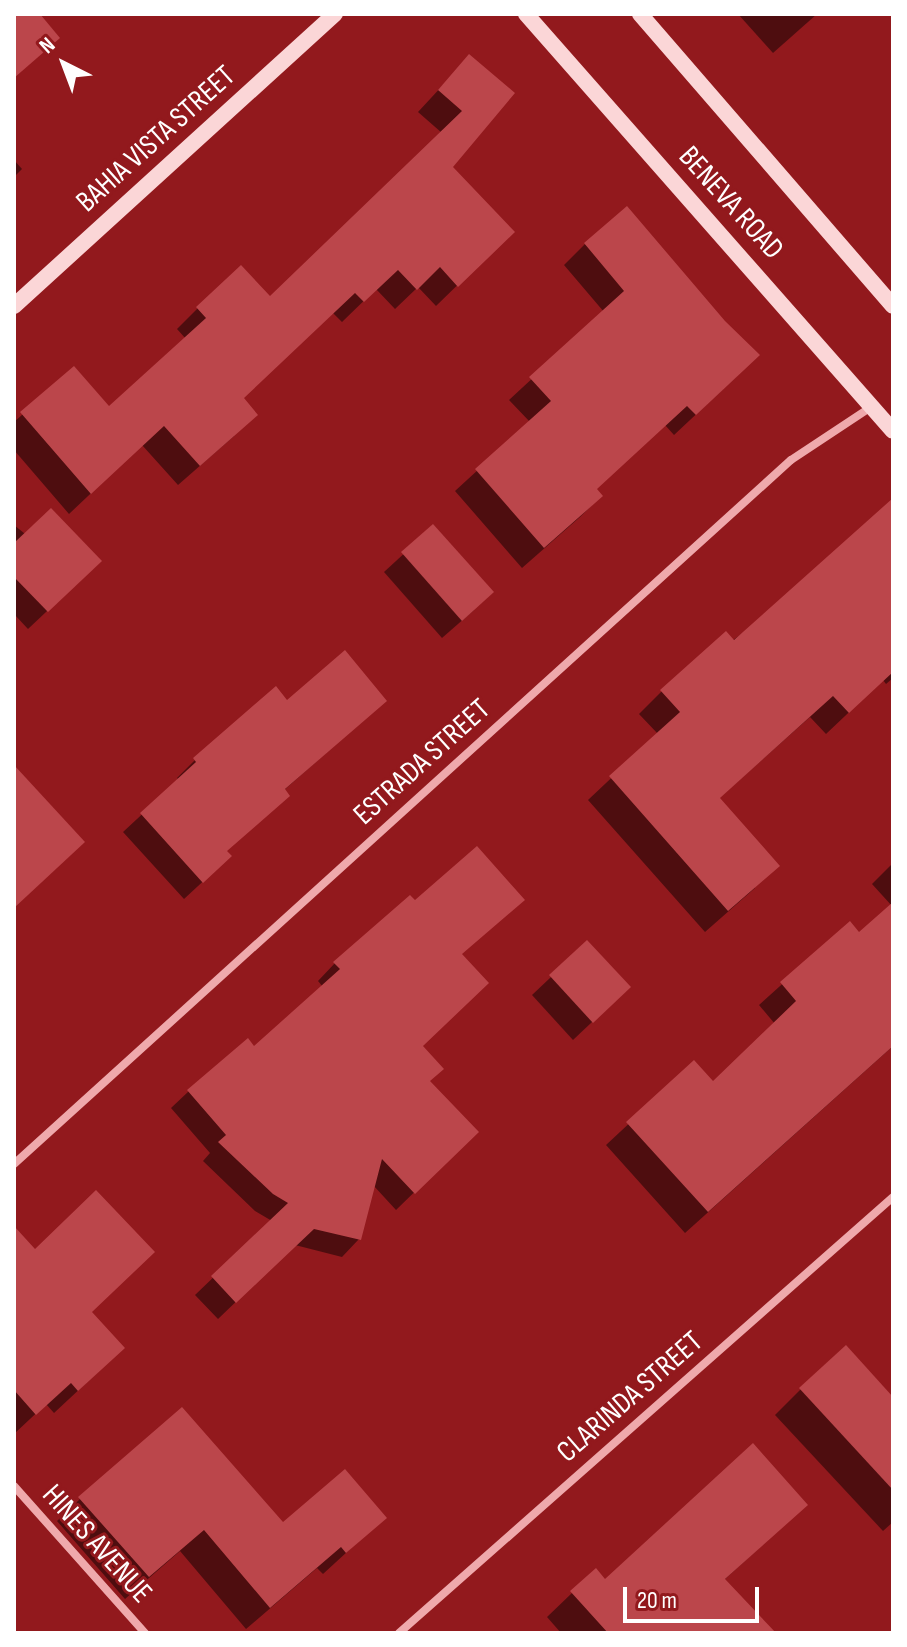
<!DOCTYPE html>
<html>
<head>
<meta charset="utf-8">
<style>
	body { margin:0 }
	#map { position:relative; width:907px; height:1647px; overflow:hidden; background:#92191d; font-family:"Sofia Sans Condensed",sans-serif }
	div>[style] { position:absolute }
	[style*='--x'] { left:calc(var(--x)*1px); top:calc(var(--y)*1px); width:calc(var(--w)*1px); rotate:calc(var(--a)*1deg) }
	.shadow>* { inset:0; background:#0007 }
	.building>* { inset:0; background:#bb464b }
	.street>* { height:8px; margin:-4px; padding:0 4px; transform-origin:4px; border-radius:4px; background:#efa9ac }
	.secondary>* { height:16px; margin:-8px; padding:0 8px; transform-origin:8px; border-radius:8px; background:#fbd6d7 }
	span { translate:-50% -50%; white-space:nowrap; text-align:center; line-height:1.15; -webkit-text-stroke:6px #92191d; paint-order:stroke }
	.street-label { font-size:30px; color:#fff }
	.frame { position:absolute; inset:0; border:16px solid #fff; pointer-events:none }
	.north { position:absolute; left:24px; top:24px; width:80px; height:80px; -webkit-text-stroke:6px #92191d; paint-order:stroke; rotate:318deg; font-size:22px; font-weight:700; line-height:32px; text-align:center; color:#fff }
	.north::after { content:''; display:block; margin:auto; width:28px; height:36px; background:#fff; clip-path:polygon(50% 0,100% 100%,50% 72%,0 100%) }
	.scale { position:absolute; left:623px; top:1587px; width:136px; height:36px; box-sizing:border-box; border:4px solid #fff; border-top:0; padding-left:10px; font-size:24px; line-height:28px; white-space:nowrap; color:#fff; -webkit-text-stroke:6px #92191d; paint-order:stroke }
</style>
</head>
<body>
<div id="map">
	<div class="shadow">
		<i style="clip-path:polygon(738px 14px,817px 14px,773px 53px)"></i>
		<i style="clip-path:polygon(469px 57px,512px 93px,450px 167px,512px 232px,436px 306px,418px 287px,395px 309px,376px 289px,342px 322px,333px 313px,241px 399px,234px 436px,178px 485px,142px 445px,69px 514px,14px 450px,14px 422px,74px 369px,109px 409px,186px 339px,177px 329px,198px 308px,269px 299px,442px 133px,418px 112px)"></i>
		<i style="clip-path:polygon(14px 160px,22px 169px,14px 177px)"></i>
		<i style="clip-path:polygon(585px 244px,737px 376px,674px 435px,665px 425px,595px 489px,601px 496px,580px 517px,522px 568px,455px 491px,530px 422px,509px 400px,604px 312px,564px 265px)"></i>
		<i style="clip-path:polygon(14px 525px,81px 579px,28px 629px,14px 614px)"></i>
		<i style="clip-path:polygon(893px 525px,893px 678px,886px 684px,883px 680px,826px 734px,810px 717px,718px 799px,755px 888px,705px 932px,588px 800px,658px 734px,639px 714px,662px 691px)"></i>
		<i style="clip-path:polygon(433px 527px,474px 610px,442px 638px,384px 572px)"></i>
		<i style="clip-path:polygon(385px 701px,283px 791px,225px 852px,211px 874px,184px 899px,123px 832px,179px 780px,177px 778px,195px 760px,287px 703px)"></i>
		<i style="clip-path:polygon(893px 863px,893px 1046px,685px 1233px,606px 1145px,694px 1063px,713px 1084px,775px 1024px,759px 1005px,849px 924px,859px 935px,892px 906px,872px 884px)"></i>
		<i style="clip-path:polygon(587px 943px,610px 1005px,573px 1040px,532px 995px)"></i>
		<i style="clip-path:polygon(460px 956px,421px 1046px,428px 1082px,476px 1132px,396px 1210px,373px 1185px,359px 1239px,342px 1257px,295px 1245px,218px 1319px,195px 1295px,272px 1221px,255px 1211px,203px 1161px,210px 1153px,171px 1108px,189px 1091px,254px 1049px,323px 987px,318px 981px,335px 963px)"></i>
		<i style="clip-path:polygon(35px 1252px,90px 1313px,99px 1371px,54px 1413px,46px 1404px,14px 1434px,14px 1253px)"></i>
		<i style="clip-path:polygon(801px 1389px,893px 1400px,893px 1522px,883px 1531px,775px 1415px)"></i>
		<i style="clip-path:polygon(80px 1499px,283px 1525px,384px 1518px,323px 1574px,317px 1568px,246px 1629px,180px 1551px,125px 1599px,57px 1521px)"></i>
		<i style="clip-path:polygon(806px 1505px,724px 1580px,773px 1633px,561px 1633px,547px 1617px,572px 1593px)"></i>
	</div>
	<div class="building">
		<i style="clip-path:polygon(14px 14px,40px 14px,60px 38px,14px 78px)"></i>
		<i style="clip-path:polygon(469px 54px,515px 93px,453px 167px,515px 232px,458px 287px,440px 267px,417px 290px,398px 270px,364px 302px,355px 293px,244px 398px,258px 415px,200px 466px,164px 426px,91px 494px,20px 412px,74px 366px,109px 406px,206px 318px,196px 307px,241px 265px,270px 296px,462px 111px,438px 90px)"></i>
		<i style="clip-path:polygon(627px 206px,725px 321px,760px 355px,696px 415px,687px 406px,597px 489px,603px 496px,544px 548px,475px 469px,551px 401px,529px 377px,624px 291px,584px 243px)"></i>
		<i style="clip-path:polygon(893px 498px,893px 672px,849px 713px,833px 696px,720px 798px,780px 866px,728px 911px,609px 776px,680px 712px,660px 690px,726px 631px,734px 640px)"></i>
		<i style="clip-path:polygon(51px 508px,102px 561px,48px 612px,14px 577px,14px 543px)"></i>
		<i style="clip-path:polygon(433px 524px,494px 592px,462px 621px,401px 552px)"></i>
		<i style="clip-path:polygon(345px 650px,387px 701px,285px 789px,290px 796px,227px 851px,232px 856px,203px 883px,140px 813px,196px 762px,193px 758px,276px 686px,287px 700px)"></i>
		<i style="clip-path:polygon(14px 765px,85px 842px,14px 908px)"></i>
		<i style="clip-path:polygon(477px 846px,525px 900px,462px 954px,489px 983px,423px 1046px,444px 1069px,430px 1081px,479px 1132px,415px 1194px,382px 1159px,361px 1240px,314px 1229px,236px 1303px,211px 1276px,288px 1203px,273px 1194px,218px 1142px,226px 1135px,187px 1090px,248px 1038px,254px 1046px,340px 969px,333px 962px,410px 895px,415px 900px)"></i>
		<i style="clip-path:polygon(893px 902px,893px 1046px,708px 1212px,626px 1122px,694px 1060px,713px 1081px,796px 1001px,780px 982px,850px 921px,859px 932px)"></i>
		<i style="clip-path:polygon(587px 940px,631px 987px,593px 1023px,549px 975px)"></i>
		<i style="clip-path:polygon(96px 1190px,155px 1252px,92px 1312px,125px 1348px,78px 1391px,71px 1383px,36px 1415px,14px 1390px,14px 1226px,35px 1249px)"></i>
		<i style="clip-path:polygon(846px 1345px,893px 1397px,893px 1490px,799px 1388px)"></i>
		<i style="clip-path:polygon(182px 1407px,283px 1522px,345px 1469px,387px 1518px,346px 1553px,341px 1547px,270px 1608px,204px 1530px,149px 1577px,78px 1497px)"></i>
		<i style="clip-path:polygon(753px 1443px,808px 1505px,725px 1579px,776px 1633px,608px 1633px,570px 1591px,596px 1568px,605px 1579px)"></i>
	</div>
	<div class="street">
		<i style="--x:14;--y:1164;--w:1048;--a:-42.18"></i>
		<i style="--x:791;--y:460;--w:96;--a:-33.5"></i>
		<i style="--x:14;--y:1486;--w:197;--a:48.3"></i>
		<i style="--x:399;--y:1633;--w:659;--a:-41.43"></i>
	</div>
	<div class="secondary">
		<i style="--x:526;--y:14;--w:555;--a:48.65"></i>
		<i style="--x:640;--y:14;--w:386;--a:49.1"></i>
		<i style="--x:14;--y:306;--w:434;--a:-42.3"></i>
	</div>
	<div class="street-label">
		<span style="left:156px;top:139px;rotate:-42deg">BAHIA VISTA STREET</span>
		<span style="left:731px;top:203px;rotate:48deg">BENEVA ROAD</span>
		<span style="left:422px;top:762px;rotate:-42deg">ESTRADA STREET</span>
		<span style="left:630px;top:1397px;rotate:-41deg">CLARINDA STREET</span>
		<span style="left:97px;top:1544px;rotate:48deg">HINES AVENUE</span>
	</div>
	<div class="frame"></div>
	<div class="north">N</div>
	<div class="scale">20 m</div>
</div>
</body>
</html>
